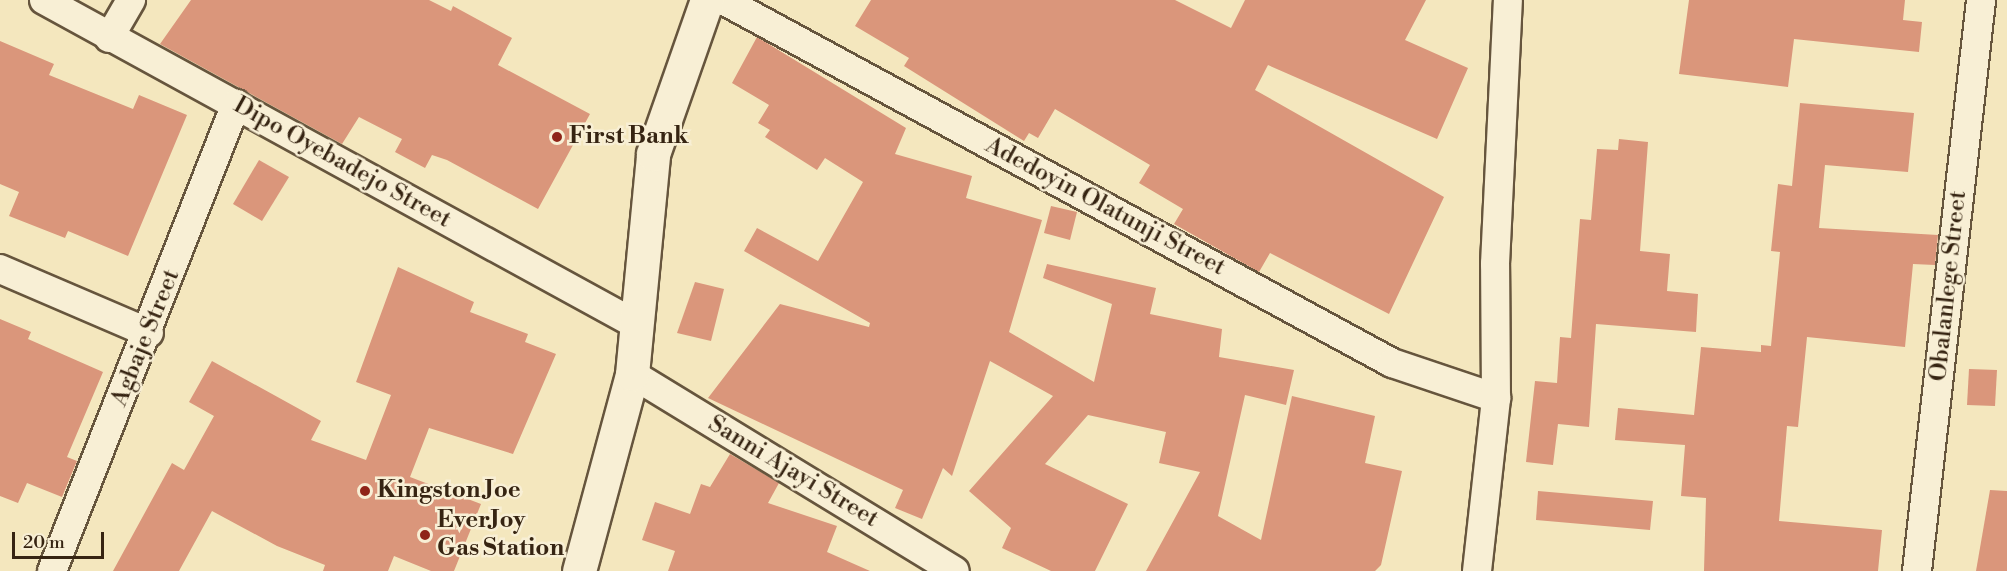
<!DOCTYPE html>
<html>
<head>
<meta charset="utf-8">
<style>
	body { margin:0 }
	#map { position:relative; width:2007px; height:571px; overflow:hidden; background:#f4e7be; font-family:"Libre Bodoni",serif }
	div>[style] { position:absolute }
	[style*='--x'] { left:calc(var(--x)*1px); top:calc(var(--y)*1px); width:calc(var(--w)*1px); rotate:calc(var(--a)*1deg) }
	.building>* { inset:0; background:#da967b }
	.roads { filter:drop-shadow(2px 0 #66553d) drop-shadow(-2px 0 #66553d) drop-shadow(0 2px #66553d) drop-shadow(0 -2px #66553d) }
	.street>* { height:28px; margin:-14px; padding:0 14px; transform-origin:14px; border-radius:14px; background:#f8efd5 }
	.secondary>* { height:33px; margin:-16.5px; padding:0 16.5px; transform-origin:16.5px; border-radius:16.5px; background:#f8efd5 }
	.dots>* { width:16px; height:16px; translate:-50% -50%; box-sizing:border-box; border:3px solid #f8efd5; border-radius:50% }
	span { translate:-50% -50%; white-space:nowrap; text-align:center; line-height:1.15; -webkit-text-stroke:5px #f8efd5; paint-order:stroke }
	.poi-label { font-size:24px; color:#362412; font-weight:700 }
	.left { translate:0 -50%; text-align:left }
	.street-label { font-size:24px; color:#362412 }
	.scale { position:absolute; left:12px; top:532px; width:92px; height:27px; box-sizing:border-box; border:3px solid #362412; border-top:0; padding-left:8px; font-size:18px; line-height:21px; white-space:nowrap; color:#362412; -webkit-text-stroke:4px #f8efd5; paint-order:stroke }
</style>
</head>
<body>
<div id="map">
	<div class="building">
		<i style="clip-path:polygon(191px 0,429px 0,451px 11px,453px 6px,512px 38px,498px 65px,590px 114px,538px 209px,447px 160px,432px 155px,425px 168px,395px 152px,402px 139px,359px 117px,342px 144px,160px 44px)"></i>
		<i style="clip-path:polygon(871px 0,1175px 0,1231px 28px,1245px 0,1426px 0,1405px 40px,1468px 68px,1437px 139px,1268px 65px,1255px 90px,1444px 197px,1389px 314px,1270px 253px,1259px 272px,1174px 224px,1183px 209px,1139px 183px,1150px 165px,1055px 109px,1038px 138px,1029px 133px,1024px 141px,904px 66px,909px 58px,855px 26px)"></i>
		<i style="clip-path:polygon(1689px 0,1905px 0,1903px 20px,1922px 22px,1919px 52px,1794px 39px,1788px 87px,1679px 74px)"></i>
		<i style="clip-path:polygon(757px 37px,906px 128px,895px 154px,972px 176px,966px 198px,1042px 220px,1009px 332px,1094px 382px,1112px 304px,1043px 278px,1047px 264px,1156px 288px,1150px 314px,1222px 329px,1219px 357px,1294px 370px,1286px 405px,1245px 395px,1218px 516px,1261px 540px,1292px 396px,1375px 416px,1365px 463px,1402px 471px,1381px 565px,1375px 571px,1146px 571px,1200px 472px,1159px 463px,1166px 432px,1088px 415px,1045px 464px,1128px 504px,1095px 571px,1051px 571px,1002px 548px,1011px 528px,969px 491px,1053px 396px,990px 361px,952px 476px,943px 468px,922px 519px,895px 508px,903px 490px,708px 398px,780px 304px,869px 327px,870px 323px,744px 251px,757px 228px,818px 261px,863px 182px,825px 158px,817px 170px,765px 137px,770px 130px,758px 123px,769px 105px,732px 83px)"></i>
		<i style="clip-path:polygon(0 41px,54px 64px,49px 75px,133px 109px,139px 95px,187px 115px,128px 256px,68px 231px,65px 238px,9px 216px,19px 192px,0 184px)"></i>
		<i style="clip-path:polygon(1800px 103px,1914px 113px,1908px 172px,1825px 165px,1819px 228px,1938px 235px,1935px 265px,1913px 264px,1905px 347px,1807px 337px,1798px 427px,1787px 426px,1779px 521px,1882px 530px,1878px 571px,1704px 571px,1706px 498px,1681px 496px,1685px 445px,1615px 440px,1618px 408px,1694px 415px,1701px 347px,1761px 352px,1761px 345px,1771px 346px,1780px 252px,1771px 251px,1778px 184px,1792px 186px)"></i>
		<i style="clip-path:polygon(1619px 139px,1648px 142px,1640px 251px,1670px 254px,1667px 291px,1698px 294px,1696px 332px,1596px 324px,1589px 427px,1558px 424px,1553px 465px,1526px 462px,1535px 381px,1557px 383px,1560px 337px,1571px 338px,1580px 219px,1591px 220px,1597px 149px,1618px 150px)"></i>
		<i style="clip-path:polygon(259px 160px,289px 177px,262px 221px,233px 204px)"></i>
		<i style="clip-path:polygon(1051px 206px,1077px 212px,1070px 240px,1044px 233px)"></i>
		<i style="clip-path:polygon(398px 267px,474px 302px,470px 312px,528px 334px,525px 342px,556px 354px,513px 454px,429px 428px,410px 477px,481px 504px,454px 571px,431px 571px,394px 556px,388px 571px,323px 571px,325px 565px,277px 546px,212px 511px,179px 571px,113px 571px,172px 463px,184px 470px,214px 416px,189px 402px,212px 361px,321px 421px,311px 440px,366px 460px,391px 395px,356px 382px)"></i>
		<i style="clip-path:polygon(695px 282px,724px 289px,711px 341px,677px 333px)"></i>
		<i style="clip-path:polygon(0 319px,31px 332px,28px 339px,103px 372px,67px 457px,77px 461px,62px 497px,27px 483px,18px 503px,0 496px)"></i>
		<i style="clip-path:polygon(1969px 369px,1997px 370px,1995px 406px,1967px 405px)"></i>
		<i style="clip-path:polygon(730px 454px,779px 483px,768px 503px,837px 526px,827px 552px,870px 571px,668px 571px,675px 551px,642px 540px,655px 502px,690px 514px,701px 484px,710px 487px)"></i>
		<i style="clip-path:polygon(1990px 490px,2007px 491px,2007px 571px,1976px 571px)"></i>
		<i style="clip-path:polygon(1538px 491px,1653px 501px,1650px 530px,1536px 520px)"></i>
	</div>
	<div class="roads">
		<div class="street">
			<i style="--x:44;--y:0;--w:678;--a:28.72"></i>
			<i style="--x:723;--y:0;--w:761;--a:28.48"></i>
			<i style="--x:1392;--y:363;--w:110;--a:18.6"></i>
			<i style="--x:109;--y:38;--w:44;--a:-59.9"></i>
			<i style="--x:0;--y:269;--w:162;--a:23.2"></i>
			<i style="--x:632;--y:374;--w:378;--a:31.4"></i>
			<i style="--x:52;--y:571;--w:502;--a:-68.5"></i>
			<i style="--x:1477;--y:571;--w:174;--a:-83.7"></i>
			<i style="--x:1496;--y:398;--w:134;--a:-90.4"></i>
			<i style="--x:1495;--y:264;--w:264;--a:-87.2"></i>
			<i style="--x:1917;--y:571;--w:575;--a:-83.6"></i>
		</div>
		<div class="secondary">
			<i style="--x:579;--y:571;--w:204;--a:-74.9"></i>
			<i style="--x:632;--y:374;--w:221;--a:-84.5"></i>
			<i style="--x:653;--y:154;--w:163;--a:-70.7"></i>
		</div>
	</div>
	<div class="dots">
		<i style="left:557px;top:137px;background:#8f2418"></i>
		<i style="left:365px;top:491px;background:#8f2418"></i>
		<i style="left:425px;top:535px;background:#8f2418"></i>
	</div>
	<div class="poi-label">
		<span class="left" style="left:569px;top:137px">First Bank</span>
		<span class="left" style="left:377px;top:491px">Kingston Joe</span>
		<span class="left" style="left:437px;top:535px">EverJoy<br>Gas Station</span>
	</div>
	<div class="street-label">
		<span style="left:342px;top:163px;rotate:29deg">Dipo Oyebadejo Street</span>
		<span style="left:1105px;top:207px;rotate:28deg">Adedoyin Olatunji Street</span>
		<span style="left:1949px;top:286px;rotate:-84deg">Obalanlege Street</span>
		<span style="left:146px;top:338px;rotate:-68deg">Agbaje Street</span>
		<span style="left:793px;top:472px;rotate:31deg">Sanni Ajayi Street</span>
	</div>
	<div class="scale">20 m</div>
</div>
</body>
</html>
